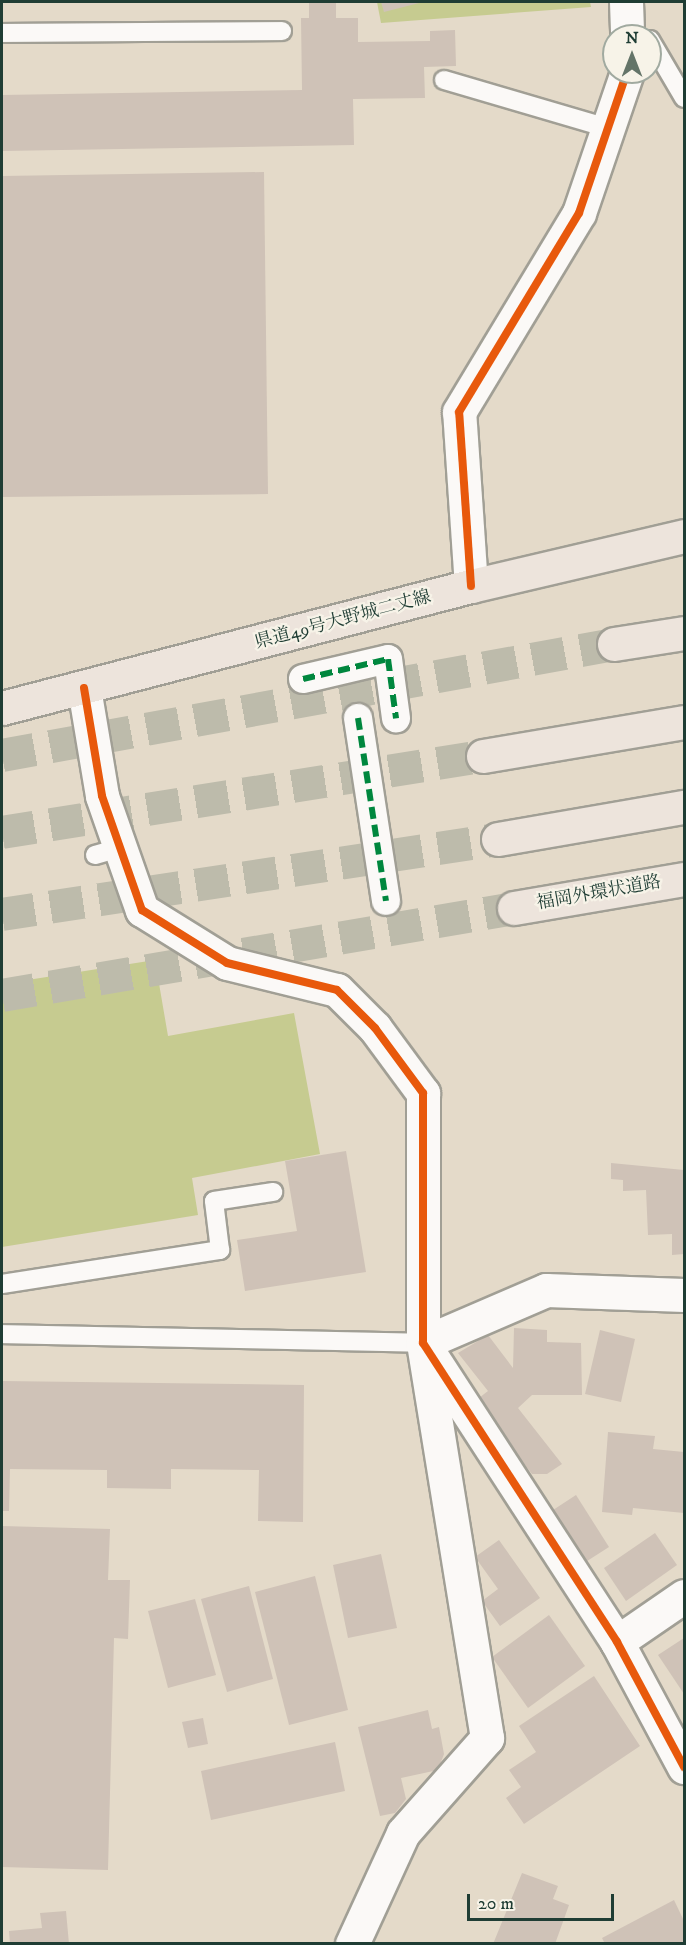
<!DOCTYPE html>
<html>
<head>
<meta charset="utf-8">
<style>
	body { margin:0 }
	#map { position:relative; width:686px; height:1945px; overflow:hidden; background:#e4dac9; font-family:"IM FELL DW Pica","Noto Serif JP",serif }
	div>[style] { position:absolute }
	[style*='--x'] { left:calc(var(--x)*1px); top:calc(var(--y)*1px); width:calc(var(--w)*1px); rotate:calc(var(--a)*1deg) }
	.green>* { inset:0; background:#c6cb90 }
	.building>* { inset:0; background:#cfc2b7 }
	.trunk-tunnel>* { height:33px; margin-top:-16.5px; transform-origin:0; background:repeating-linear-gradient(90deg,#bdbbab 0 33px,transparent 0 49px) }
	.motorway-tunnel>* { height:33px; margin-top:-16.5px; transform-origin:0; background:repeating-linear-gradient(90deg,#bdbbab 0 33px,transparent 0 49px) }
	.roads { filter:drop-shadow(2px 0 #a19f95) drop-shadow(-2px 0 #a19f95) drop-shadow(0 2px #a19f95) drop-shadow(0 -2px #a19f95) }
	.service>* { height:18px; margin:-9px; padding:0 9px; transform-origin:9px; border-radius:9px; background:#fbf9f7 }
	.pedestrian>* { height:28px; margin:-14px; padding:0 14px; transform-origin:14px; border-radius:14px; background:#fbf9f7 }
	.minor>* { height:33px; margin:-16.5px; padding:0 16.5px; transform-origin:16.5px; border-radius:16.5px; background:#fbf9f7 }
	.tertiary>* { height:33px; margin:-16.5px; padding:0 16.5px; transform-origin:16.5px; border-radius:16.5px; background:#fbf9f7 }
	.primary>* { height:33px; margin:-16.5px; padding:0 16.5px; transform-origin:16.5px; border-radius:16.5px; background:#ede4dc }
	.trunk>* { height:33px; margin:-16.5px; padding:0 16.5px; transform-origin:16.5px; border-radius:16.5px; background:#ede4dc }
	.motorway>* { height:33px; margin:-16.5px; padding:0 16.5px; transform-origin:16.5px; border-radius:16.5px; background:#ede4dc }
	.quiet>* { height:6px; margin-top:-3px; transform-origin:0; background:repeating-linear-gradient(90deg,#00873e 0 12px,transparent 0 18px) }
	.cycleway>* { height:8px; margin:-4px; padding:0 4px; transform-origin:4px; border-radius:4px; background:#e8590c }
	span { translate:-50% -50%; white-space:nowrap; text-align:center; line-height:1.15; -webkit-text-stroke:4.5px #f7f3e8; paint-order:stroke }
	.street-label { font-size:18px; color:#1f3d34 }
	.frame { position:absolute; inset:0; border:3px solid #1f3d34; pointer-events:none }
	.north { position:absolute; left:602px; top:24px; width:60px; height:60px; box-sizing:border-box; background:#f7f3e8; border:2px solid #a1aaa0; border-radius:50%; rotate:0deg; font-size:16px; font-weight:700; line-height:24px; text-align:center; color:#1f3d34 }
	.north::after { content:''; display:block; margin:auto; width:21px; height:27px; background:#647468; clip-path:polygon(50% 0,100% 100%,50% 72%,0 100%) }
	.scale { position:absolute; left:467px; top:1894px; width:147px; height:27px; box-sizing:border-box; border:3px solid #1f3d34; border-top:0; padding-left:8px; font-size:18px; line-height:21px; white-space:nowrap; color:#1f3d34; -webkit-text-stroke:4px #f7f3e8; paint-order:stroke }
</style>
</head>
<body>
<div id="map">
	<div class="green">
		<i style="clip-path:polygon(377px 2px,590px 2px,591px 7px,381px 23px)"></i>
		<i style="clip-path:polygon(155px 960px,168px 1036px,294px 1013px,320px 1154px,192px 1178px,198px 1215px,2px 1247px,2px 984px)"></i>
	</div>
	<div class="building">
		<i style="clip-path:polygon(309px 2px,336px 2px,336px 18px,358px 18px,358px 42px,430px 41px,430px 31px,455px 30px,456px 66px,424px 67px,425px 98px,353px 99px,354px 145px,2px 151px,2px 95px,302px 90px,301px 18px,309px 18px)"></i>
		<i style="clip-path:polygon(381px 2px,423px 2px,384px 12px)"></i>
		<i style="clip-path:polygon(264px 172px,268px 494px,2px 497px,2px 176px)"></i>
		<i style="clip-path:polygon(346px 1151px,366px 1272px,245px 1291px,237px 1240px,297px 1231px,285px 1161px)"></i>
		<i style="clip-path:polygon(611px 1163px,684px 1170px,684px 1254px,672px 1255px,672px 1234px,648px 1235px,646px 1190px,623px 1191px,623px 1180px,611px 1179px)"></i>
		<i style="clip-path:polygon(514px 1328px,547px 1330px,547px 1342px,581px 1343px,582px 1395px,532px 1395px,518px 1408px,562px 1464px,547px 1474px,532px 1474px,475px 1401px,488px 1391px,458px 1353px,488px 1335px,513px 1368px)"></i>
		<i style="clip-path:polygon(600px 1330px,635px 1339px,621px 1402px,585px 1394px)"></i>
		<i style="clip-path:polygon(2px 1381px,304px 1385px,303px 1522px,258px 1521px,259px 1470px,171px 1469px,171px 1489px,107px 1488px,107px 1470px,10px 1469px,9px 1511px,2px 1511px)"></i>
		<i style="clip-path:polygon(608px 1432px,655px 1436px,653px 1449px,684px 1452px,684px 1513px,633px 1508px,632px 1515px,602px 1512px)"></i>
		<i style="clip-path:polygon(576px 1495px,609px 1547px,584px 1563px,550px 1512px)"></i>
		<i style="clip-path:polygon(2px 1526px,110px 1529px,108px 1580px,130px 1580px,128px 1639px,114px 1638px,108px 1870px,2px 1867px)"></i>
		<i style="clip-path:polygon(655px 1533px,677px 1565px,626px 1601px,604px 1568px)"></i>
		<i style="clip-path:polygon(499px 1540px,540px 1598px,500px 1626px,482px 1601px,498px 1589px,475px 1557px)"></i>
		<i style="clip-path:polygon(381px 1554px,397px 1628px,348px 1638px,333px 1565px)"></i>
		<i style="clip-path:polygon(315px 1576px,348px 1710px,289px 1725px,255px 1592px)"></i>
		<i style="clip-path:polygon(249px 1586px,273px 1679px,227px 1692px,201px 1599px)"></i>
		<i style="clip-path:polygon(195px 1599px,216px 1675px,168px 1688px,148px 1611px)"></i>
		<i style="clip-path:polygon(549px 1615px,585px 1666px,528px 1708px,492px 1657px)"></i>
		<i style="clip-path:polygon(684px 1638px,684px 1694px,658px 1655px)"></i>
		<i style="clip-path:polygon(594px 1676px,640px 1746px,524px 1824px,506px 1798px,521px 1787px,509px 1770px,536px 1752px,519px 1726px)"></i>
		<i style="clip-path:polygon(428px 1710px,432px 1729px,439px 1727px,444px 1754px,438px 1770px,401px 1778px,406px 1799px,395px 1813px,380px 1816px,358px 1727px)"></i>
		<i style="clip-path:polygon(203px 1718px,208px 1744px,188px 1748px,182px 1722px)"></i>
		<i style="clip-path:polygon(335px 1742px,345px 1791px,211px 1820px,201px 1771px)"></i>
		<i style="clip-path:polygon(522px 1873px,558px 1886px,553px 1899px,569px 1905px,555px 1944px,493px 1944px)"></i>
		<i style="clip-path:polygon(674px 1900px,684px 1921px,684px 1944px,605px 1944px,602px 1938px)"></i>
		<i style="clip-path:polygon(66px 1911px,69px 1944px,10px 1944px,9px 1931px,42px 1928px,40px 1913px)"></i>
	</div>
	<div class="trunk-tunnel">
		<i style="--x:2;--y:755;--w:622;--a:-10.28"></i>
		<i style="--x:2;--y:995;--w:519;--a:-9.64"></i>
	</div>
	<div class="motorway-tunnel">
		<i style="--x:2;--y:832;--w:487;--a:-9"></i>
		<i style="--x:2;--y:914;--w:502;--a:-8.6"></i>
	</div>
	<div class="roads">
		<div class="service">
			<i style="--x:2;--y:33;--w:280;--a:-0.4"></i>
			<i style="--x:650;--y:40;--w:67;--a:59.6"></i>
			<i style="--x:444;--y:80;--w:171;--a:16.3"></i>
			<i style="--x:95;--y:855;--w:26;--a:-16"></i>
			<i style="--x:2;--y:1284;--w:221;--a:-8.9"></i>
			<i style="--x:220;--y:1250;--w:49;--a:-97"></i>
			<i style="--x:214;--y:1201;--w:60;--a:-8.7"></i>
			<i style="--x:2;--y:1334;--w:421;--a:1.2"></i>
		</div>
		<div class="pedestrian">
			<i style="--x:303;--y:679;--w:87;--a:-13.2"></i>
			<i style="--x:388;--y:659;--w:60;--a:82.3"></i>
			<i style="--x:358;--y:718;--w:185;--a:81.3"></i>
		</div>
		<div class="minor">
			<i style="--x:84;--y:688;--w:109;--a:80.5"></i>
			<i style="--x:102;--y:796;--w:121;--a:70.7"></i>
			<i style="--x:142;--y:910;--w:100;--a:31.9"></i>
			<i style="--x:227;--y:963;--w:113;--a:13.8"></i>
			<i style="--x:337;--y:990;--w:54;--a:45"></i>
			<i style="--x:375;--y:1028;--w:81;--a:53.6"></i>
			<i style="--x:423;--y:1093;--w:250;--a:90"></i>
			<i style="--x:423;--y:1343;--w:356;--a:57"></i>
			<i style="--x:617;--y:1642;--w:142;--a:61.8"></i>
			<i style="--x:617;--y:1642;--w:81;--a:-34.5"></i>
			<i style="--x:352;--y:1944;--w:122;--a:-65.3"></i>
			<i style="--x:403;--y:1833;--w:127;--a:-48.5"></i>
			<i style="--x:487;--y:1738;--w:400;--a:-99.2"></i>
			<i style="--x:423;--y:1343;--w:134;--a:-23.3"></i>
			<i style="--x:546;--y:1290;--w:138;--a:2.1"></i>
		</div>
		<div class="tertiary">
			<i style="--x:626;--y:2;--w:34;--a:88"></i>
			<i style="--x:471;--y:586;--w:174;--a:-93.9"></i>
			<i style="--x:459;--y:412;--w:232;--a:-58.9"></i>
			<i style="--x:579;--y:213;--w:149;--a:-71.2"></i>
		</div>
		<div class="primary">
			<i style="--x:2;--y:708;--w:485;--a:-14.6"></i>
			<i style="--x:471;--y:586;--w:219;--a:-13.2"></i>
		</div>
		<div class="trunk">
			<i style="--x:614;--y:644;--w:71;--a:-8.9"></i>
			<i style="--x:514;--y:908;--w:172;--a:-9.7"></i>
		</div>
		<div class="motorway">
			<i style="--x:483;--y:756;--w:204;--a:-9.6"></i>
			<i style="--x:498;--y:839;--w:189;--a:-9.8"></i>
		</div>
	</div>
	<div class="quiet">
		<i style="--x:303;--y:679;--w:87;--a:-13.2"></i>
		<i style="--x:388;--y:659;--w:60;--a:82.3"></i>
		<i style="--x:358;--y:718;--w:185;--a:81.3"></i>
	</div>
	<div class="cycleway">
		<i style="--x:471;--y:586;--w:174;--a:-93.9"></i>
		<i style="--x:459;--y:412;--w:232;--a:-58.9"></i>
		<i style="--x:579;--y:213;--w:149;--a:-71.2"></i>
		<i style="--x:84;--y:688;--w:109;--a:80.5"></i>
		<i style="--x:102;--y:796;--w:121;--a:70.7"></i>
		<i style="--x:142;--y:910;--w:100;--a:31.9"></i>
		<i style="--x:227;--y:963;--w:113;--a:13.8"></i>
		<i style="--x:337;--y:990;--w:54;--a:45"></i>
		<i style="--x:375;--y:1028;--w:81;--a:53.6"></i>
		<i style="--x:423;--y:1093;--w:250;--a:90"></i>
		<i style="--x:423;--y:1343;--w:356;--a:57"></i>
		<i style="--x:617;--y:1642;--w:142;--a:61.8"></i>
	</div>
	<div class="street-label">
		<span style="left:343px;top:620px;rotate:-15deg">県道49号大野城二丈線</span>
		<span style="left:599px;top:893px;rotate:-10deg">福岡外環状道路</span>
	</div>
	<div class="frame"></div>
	<div class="north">N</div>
	<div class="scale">20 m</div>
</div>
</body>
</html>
